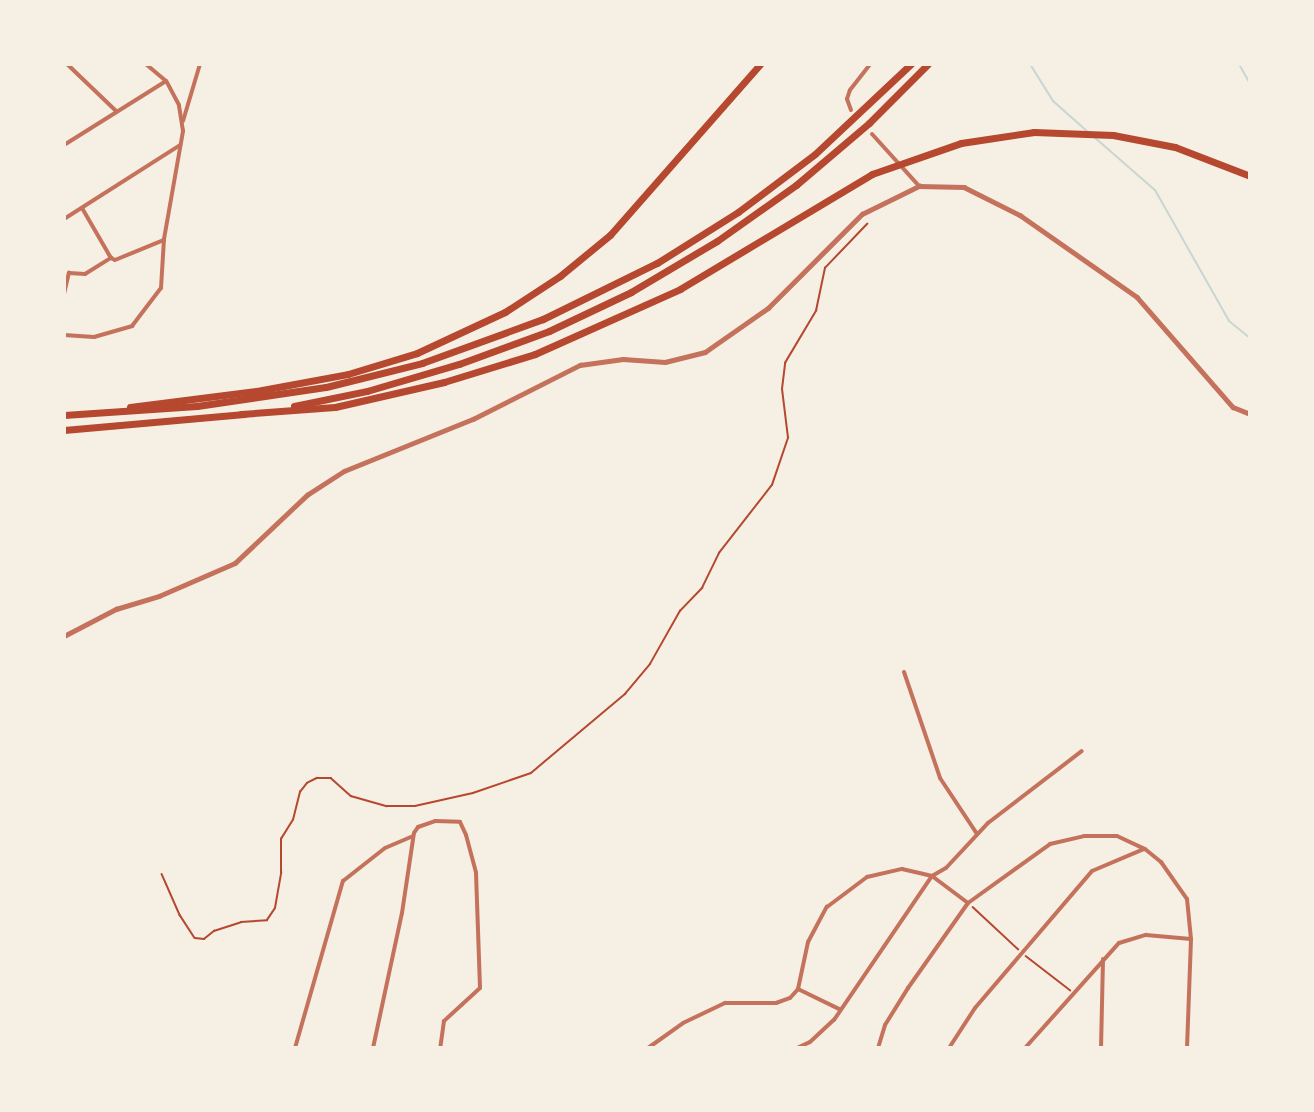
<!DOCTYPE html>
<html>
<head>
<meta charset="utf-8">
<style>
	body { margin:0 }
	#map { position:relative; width:1314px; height:1112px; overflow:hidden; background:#f6efe4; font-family:"DM Sans",sans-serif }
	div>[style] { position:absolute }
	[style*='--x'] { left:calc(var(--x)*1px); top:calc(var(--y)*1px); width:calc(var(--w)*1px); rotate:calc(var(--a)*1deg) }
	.stream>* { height:2px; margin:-1px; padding:0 1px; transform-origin:1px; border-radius:1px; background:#c9d6d2 }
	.path>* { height:1.5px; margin:-0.75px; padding:0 0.75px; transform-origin:0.75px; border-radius:0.75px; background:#b5482f }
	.minor>* { height:4px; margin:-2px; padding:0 2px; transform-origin:2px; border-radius:2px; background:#c5725c }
	.tertiary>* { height:4.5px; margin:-2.25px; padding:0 2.25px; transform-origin:2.25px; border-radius:2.25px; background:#c5725c }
	.motorway>* { height:7px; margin:-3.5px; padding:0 3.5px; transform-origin:3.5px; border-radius:3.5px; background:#b5482f }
	span { translate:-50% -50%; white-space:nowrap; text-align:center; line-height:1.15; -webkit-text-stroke:6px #f6efe4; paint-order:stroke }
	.frame { position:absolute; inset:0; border:66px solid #f6efe4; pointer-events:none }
</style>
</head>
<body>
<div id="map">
	<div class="stream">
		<i style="--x:1030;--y:64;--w:44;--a:58.1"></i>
		<i style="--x:1053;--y:101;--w:47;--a:41.5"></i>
		<i style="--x:1239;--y:64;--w:23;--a:61"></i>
		<i style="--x:1093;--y:136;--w:82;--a:41.1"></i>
		<i style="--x:1155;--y:190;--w:150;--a:60.5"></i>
		<i style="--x:1229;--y:321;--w:27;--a:39"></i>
	</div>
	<div class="path">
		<i style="--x:162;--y:874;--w:45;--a:66.3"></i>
		<i style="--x:180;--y:915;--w:27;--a:57"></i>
		<i style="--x:195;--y:938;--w:9;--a:6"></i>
		<i style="--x:204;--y:939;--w:13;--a:-39"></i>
		<i style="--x:214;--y:931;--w:28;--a:-18"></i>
		<i style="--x:241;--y:922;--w:26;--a:-4"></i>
		<i style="--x:267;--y:920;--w:14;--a:-56"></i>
		<i style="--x:275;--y:908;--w:36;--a:-80"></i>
		<i style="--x:281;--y:873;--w:34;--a:-90"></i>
		<i style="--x:281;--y:839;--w:22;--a:-58"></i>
		<i style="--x:293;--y:820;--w:29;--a:-76"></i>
		<i style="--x:300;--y:792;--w:11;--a:-52"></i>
		<i style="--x:307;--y:783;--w:11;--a:-27"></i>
		<i style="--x:317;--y:778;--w:14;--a:0"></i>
		<i style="--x:331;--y:778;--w:27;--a:42"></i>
		<i style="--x:351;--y:796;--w:37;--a:16"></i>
		<i style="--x:387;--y:806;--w:28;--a:0"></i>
		<i style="--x:415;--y:806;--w:59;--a:-12.6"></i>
		<i style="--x:473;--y:793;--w:61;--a:-19"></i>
		<i style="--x:531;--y:773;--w:123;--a:-40"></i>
		<i style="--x:625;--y:694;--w:39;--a:-50"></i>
		<i style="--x:650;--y:664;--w:61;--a:-60.5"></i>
		<i style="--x:680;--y:611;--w:32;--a:-46"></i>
		<i style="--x:702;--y:588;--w:39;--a:-64"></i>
		<i style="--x:719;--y:553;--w:86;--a:-52.1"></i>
		<i style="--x:772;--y:485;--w:50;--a:-71.2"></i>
		<i style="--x:788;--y:438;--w:49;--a:-97"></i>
		<i style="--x:782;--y:389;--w:26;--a:-83"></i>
		<i style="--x:785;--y:363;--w:61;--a:-59.2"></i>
		<i style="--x:816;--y:311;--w:44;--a:-78.2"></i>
		<i style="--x:825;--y:268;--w:61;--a:-46.3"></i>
		<i style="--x:973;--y:907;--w:62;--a:43"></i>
		<i style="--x:1026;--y:956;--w:56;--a:37.7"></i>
	</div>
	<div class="minor">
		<i style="--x:67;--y:64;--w:68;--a:43.8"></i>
		<i style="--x:851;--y:110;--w:12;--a:-110"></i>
		<i style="--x:847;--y:99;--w:9;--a:-72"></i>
		<i style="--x:850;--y:90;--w:33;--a:-52"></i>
		<i style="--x:183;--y:121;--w:59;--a:-73.4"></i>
		<i style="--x:872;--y:134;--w:70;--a:47.9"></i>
		<i style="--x:64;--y:145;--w:120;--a:-32.1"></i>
		<i style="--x:82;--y:208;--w:58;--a:59.9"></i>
		<i style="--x:64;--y:219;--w:138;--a:-32.5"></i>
		<i style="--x:64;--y:294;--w:22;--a:-77"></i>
		<i style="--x:69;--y:273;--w:16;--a:4"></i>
		<i style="--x:85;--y:274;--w:31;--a:-32"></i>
		<i style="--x:111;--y:258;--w:4;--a:27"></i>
		<i style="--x:115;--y:260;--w:53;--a:-22.2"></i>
		<i style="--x:64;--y:335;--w:30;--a:4"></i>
		<i style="--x:94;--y:337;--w:40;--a:-16"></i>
		<i style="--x:132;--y:326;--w:48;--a:-52.7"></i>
		<i style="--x:161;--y:288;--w:49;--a:-86.5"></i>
		<i style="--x:164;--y:239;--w:110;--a:-80"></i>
		<i style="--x:183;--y:131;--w:26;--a:-99"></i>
		<i style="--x:179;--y:105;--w:27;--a:-118"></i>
		<i style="--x:166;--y:81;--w:26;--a:-140"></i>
		<i style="--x:904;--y:672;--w:112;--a:71.2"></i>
		<i style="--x:940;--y:778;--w:67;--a:56.5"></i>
		<i style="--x:798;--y:989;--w:46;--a:26"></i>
		<i style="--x:295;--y:1048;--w:174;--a:-74"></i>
		<i style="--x:343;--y:881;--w:53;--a:-38.2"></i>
		<i style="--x:385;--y:848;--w:30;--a:-23"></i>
		<i style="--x:373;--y:1048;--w:138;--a:-77.9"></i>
		<i style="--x:402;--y:913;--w:81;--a:-81.5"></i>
		<i style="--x:414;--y:833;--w:7;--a:-56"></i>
		<i style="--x:418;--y:827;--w:18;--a:-19"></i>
		<i style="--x:435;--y:821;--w:25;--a:2"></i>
		<i style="--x:460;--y:822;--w:14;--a:65"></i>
		<i style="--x:466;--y:835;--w:39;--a:75"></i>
		<i style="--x:476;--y:873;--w:115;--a:88"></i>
		<i style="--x:480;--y:988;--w:49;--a:137.5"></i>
		<i style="--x:444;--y:1021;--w:27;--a:98"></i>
		<i style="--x:648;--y:1048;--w:43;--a:-35.5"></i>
		<i style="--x:683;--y:1023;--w:47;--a:-25.5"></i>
		<i style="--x:725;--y:1003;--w:51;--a:0"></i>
		<i style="--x:776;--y:1003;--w:15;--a:-20"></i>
		<i style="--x:790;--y:998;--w:12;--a:-48"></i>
		<i style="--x:798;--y:989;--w:48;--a:-78"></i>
		<i style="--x:808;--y:942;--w:40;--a:-62"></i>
		<i style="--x:827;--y:907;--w:50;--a:-36.9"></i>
		<i style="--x:867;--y:877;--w:36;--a:-13"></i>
		<i style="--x:902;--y:869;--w:31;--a:13"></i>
		<i style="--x:932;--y:876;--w:45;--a:36.9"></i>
		<i style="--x:797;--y:1048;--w:14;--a:-25"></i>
		<i style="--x:810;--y:1042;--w:33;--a:-43"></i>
		<i style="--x:834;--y:1020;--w:174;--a:-55.8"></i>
		<i style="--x:932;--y:876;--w:16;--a:-30"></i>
		<i style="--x:946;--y:868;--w:62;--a:-47"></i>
		<i style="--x:988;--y:823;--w:118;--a:-37.5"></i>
		<i style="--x:878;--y:1048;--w:24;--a:-73"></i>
		<i style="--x:885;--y:1025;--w:44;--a:-58.1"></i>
		<i style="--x:908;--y:988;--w:104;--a:-54.8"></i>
		<i style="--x:968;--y:903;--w:101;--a:-35.7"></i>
		<i style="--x:1050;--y:844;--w:35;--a:-13"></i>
		<i style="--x:1084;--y:836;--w:33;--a:0"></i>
		<i style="--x:1117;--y:836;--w:31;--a:25"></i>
		<i style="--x:1145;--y:849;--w:21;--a:39"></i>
		<i style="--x:1161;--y:862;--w:45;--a:54.9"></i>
		<i style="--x:1187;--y:899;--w:40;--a:84.3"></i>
		<i style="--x:1191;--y:939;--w:109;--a:92.1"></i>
		<i style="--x:949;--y:1048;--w:48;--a:-57"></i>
		<i style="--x:975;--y:1008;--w:180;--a:-49.5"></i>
		<i style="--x:1092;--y:871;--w:56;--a:-22.9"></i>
		<i style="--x:1025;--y:1048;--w:141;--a:-48.2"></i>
		<i style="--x:1119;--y:943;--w:28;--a:-17"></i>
		<i style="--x:1146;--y:935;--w:45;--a:5.1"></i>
		<i style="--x:1101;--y:1048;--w:89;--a:-88.7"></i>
	</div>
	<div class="tertiary">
		<i style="--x:64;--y:636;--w:59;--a:-27.4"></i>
		<i style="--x:116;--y:609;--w:45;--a:-16.8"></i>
		<i style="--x:159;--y:596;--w:83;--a:-23.5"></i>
		<i style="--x:235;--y:563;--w:99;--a:-43.4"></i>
		<i style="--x:307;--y:495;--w:44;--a:-33"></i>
		<i style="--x:344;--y:471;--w:139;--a:-22"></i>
		<i style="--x:473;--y:419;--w:120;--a:-26.8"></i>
		<i style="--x:580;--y:365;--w:43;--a:-7.9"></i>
		<i style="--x:623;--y:359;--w:42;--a:4.1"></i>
		<i style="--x:665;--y:362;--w:41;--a:-14"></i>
		<i style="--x:705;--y:352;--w:77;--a:-34.9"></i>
		<i style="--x:768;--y:308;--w:133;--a:-45"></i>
		<i style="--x:862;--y:214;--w:64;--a:-26.2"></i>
		<i style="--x:919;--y:186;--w:45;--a:1.3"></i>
		<i style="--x:964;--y:187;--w:63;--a:26.6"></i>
		<i style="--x:1020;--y:215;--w:143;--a:35"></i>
		<i style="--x:1137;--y:297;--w:146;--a:48.9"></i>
		<i style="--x:1233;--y:407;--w:18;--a:22"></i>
	</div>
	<div class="motorway">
		<i style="--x:294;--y:406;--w:75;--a:-11.6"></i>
		<i style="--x:367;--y:391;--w:96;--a:-16.4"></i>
		<i style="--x:459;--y:364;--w:96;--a:-20.1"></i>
		<i style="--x:549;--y:331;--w:91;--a:-25.4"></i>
		<i style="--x:631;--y:292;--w:100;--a:-30.7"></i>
		<i style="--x:717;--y:241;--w:97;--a:-35.3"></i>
		<i style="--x:796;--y:185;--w:96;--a:-40.3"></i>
		<i style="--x:869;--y:123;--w:83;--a:-45"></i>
		<i style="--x:130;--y:407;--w:133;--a:-7.3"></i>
		<i style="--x:262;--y:390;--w:87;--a:-10.5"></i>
		<i style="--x:348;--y:374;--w:72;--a:-16.9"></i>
		<i style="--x:417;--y:353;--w:97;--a:-25"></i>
		<i style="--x:505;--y:312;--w:66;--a:-33.2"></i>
		<i style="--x:560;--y:276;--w:65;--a:-39.4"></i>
		<i style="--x:610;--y:235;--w:227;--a:-48.7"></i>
		<i style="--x:241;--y:414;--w:94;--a:-4.3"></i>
		<i style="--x:335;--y:407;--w:112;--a:-12.9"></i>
		<i style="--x:444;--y:382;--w:95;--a:-17.1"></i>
		<i style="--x:535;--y:354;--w:159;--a:-24.1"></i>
		<i style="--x:680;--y:289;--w:224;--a:-30.9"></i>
		<i style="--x:872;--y:174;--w:94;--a:-19.2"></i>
		<i style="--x:961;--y:143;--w:74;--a:-8.6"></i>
		<i style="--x:1034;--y:132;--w:79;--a:2.2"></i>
		<i style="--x:1113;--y:135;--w:63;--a:11"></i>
		<i style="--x:1175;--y:147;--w:80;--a:21.1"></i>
		<i style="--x:64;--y:415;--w:133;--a:-3.9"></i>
		<i style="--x:197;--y:406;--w:130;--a:-8.4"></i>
		<i style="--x:326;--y:387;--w:99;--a:-14"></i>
		<i style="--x:422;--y:363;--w:129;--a:-20"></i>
		<i style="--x:543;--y:319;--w:127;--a:-26.2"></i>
		<i style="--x:657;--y:263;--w:96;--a:-32.2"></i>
		<i style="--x:738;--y:212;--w:96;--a:-37"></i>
		<i style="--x:815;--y:154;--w:132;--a:-43.2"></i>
		<i style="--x:64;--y:430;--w:181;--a:-5.1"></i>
	</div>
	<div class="frame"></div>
</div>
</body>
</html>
